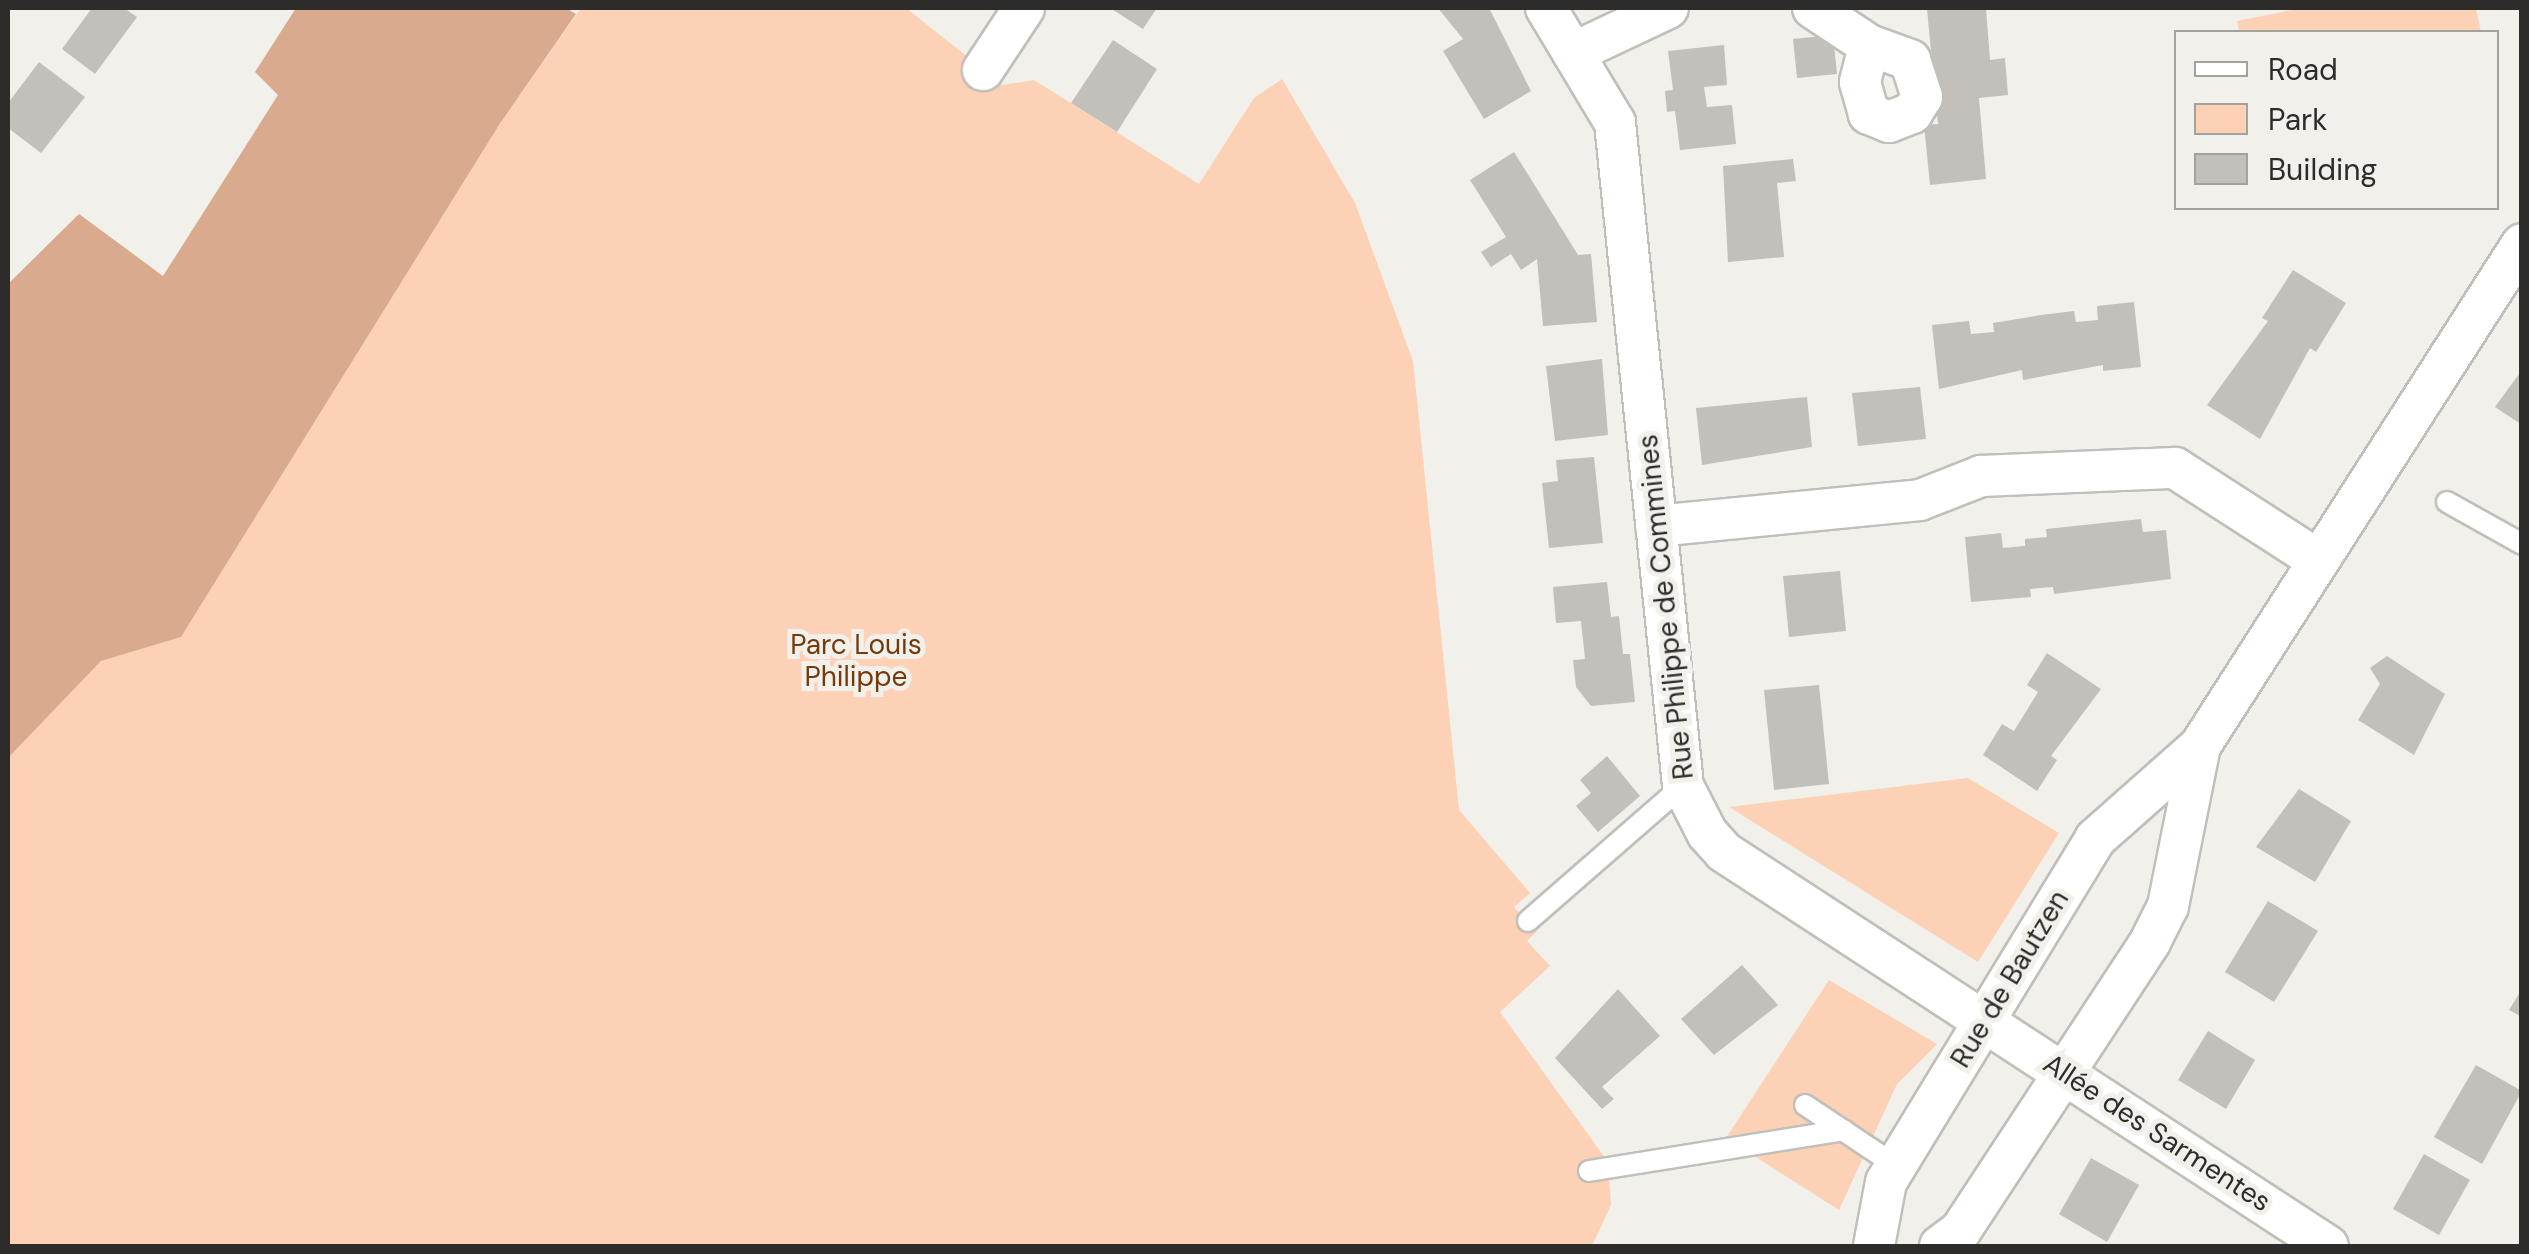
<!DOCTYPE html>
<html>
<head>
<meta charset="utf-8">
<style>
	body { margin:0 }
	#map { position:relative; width:2529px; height:1254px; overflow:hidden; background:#f1f0ea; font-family:"DM Sans",sans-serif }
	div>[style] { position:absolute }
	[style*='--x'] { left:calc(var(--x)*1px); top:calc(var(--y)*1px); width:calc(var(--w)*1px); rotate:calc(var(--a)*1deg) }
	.green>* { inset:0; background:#fcd1b6 }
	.forest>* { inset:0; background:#d9aa8d }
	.building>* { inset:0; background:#c3c0bb }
	.roads { filter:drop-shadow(2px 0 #c0bfb9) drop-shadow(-2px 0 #c0bfb9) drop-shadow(0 2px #c0bfb9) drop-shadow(0 -2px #c0bfb9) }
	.lane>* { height:20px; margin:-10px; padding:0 10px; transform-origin:10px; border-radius:10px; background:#fff }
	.street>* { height:40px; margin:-20px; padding:0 20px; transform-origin:20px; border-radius:20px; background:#fff }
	span { translate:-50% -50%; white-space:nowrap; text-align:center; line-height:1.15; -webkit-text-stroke:10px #f1f0ea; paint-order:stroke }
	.street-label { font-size:28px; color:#2d2c2a }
	.park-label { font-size:28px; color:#743a0b }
	.frame { position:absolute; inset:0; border:10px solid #2d2c2a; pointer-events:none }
	.legend { position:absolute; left:2174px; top:30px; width:325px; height:180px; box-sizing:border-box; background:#f1f0ea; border:2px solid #a3a29d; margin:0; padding:12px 18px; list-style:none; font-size:30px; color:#2d2c2a }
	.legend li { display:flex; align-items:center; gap:20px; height:50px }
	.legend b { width:50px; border:2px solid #a3a29d }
</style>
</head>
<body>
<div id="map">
	<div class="green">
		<i style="clip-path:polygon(581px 8px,906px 8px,1003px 85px,1034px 80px,1199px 184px,1254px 98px,1282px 79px,1355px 203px,1413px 361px,1459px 810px,1530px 893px,1514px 907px,1537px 931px,1527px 941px,1550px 966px,1500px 1012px,1608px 1162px,1611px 1205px,1592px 1246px,8px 1246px,8px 758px,101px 661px,181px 637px,499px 125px)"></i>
		<i style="clip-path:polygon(2302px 8px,2476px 8px,2481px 32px,2239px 32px,2237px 21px)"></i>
		<i style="clip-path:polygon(1968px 778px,2059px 833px,1978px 962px,1729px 807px)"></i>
		<i style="clip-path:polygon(1829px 980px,1937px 1044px,1897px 1084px,1839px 1210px,1726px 1138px)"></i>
	</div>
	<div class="forest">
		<i style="clip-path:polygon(296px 8px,566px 8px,576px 14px,499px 125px,181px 637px,101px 661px,8px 758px,8px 284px,79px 214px,163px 276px,278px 95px,255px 72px)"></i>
	</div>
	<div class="building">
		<i style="clip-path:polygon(92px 8px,124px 8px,137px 17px,95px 74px,62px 49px)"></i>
		<i style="clip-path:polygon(1110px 8px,1157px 8px,1143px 29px)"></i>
		<i style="clip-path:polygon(1438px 8px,1489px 8px,1531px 91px,1484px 119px,1443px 51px,1463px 39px)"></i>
		<i style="clip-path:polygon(1986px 8px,1990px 60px,2005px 58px,2008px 95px,1979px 98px,1986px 179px,1930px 185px,1924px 125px,1938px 124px,1927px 9px)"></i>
		<i style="clip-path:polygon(1833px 35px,1837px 74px,1797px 78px,1793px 39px)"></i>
		<i style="clip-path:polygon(1113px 40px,1157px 69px,1117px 132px,1071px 103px)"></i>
		<i style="clip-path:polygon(1724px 45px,1727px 85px,1704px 87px,1707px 107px,1732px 105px,1736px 144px,1680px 150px,1675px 111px,1667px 112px,1665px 91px,1673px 90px,1668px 51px)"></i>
		<i style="clip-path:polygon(39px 62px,85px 97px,41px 153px,8px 128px,8px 103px)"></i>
		<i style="clip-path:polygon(1514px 152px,1578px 255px,1591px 254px,1597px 322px,1543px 326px,1537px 259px,1521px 270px,1511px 254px,1491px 267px,1481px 252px,1506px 237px,1470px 180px)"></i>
		<i style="clip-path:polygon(1793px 159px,1796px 181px,1777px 183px,1784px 257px,1728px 262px,1723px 166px)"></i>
		<i style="clip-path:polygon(2293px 270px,2346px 303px,2316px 352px,2310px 348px,2260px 439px,2207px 405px,2268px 321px,2262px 318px)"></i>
		<i style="clip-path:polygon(2134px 302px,2141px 367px,2103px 371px,2103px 365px,2023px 380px,2022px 370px,1939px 389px,1932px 325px,1969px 321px,1971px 334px,1994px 332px,1993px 323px,2041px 315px,2074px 311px,2076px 322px,2098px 320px,2097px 306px)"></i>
		<i style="clip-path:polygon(1602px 359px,1608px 435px,1555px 441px,1546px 366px)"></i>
		<i style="clip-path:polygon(2522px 370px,2522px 425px,2495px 407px)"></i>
		<i style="clip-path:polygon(1920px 387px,1926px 439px,1858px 446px,1852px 393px)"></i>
		<i style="clip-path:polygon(1807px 397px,1812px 447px,1702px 465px,1696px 408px)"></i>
		<i style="clip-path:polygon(1594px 457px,1603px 543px,1549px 548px,1542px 483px,1558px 481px,1556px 460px)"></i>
		<i style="clip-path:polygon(2141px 519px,2143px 532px,2166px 530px,2171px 579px,2054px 594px,2053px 587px,2030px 589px,2031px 597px,1971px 602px,1965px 537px,2001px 533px,2003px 548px,2025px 546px,2025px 539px,2047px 537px,2046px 529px)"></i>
		<i style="clip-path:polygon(1840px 571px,1846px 631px,1789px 637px,1783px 576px)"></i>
		<i style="clip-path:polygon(1607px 582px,1611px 617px,1619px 616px,1623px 654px,1630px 654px,1635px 702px,1591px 706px,1576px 687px,1573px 660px,1585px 659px,1581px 621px,1556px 623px,1553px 587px)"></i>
		<i style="clip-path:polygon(2047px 653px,2101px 689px,2051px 756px,2057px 760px,2037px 791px,1983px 755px,2002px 724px,2014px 731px,2038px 692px,2027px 685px)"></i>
		<i style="clip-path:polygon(2387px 656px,2445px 694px,2414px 755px,2358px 720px,2380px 684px,2370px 668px)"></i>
		<i style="clip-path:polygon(1819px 685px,1829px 784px,1774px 790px,1764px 690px)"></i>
		<i style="clip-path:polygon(1607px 756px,1640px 796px,1598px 832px,1576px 806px,1591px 793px,1580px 780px)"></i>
		<i style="clip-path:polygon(2299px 789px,2351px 821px,2315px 882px,2256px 847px)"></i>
		<i style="clip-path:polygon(2268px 901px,2318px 931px,2274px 1002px,2225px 972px)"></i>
		<i style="clip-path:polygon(1742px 965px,1778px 1005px,1714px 1055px,1681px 1019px)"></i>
		<i style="clip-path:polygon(1618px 989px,1660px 1036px,1602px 1087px,1614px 1099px,1602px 1109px,1555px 1058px)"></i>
		<i style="clip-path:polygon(2522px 989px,2522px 1017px,2509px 1010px)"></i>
		<i style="clip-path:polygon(2208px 1031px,2255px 1060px,2226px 1109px,2178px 1080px)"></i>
		<i style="clip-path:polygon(2476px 1065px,2522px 1091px,2482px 1164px,2434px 1137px)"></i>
		<i style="clip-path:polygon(2424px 1154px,2470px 1180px,2439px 1235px,2393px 1209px)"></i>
		<i style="clip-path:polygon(2091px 1158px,2139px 1185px,2107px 1242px,2059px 1214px)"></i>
	</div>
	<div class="roads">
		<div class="lane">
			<i style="--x:2447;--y:502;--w:86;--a:29.2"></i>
			<i style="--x:1528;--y:921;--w:206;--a:-41.1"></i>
			<i style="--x:1805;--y:1105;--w:108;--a:33.7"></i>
			<i style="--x:1589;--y:1171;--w:258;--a:-9.1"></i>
		</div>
		<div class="street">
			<i style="--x:1546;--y:8;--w:134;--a:59"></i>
			<i style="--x:1615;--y:123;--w:666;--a:84.14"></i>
			<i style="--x:1683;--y:786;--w:53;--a:62.9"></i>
			<i style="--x:1707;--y:833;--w:25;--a:48"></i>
			<i style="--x:1724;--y:852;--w:721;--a:33.12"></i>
			<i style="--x:1813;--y:8;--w:67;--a:33.5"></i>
			<i style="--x:1869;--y:45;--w:44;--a:20.1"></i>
			<i style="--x:1910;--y:60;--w:39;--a:72"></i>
			<i style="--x:1922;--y:97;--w:19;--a:122"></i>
			<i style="--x:1912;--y:113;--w:25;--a:159"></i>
			<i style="--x:1889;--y:122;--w:22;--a:-158"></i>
			<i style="--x:1869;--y:114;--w:33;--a:-106"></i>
			<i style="--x:1860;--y:82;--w:38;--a:-76"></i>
			<i style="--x:1573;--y:53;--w:105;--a:-25.3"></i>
			<i style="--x:983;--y:70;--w:74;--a:-56.5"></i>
			<i style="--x:1656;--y:526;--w:265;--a:-5.6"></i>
			<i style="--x:1920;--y:500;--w:66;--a:-21.5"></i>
			<i style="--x:1981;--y:476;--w:194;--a:-2.4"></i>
			<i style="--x:2175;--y:468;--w:170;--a:32.8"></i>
			<i style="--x:1874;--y:1246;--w:65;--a:-79.4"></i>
			<i style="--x:1886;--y:1182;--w:402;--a:-58.6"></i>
			<i style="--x:2095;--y:839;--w:140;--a:-41.5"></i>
			<i style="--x:2200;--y:746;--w:596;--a:-57.32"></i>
			<i style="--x:1940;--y:1246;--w:26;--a:-37"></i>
			<i style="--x:1961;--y:1230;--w:344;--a:-56.7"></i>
			<i style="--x:2150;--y:942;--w:40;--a:-63.4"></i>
			<i style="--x:2168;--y:906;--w:163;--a:-78.7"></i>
		</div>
	</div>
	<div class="street-label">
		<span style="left:1666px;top:607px;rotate:-96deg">Rue Philippe de Commines</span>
		<span style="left:2010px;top:979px;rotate:-59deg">Rue de Bautzen</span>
		<span style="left:2157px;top:1133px;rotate:33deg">Allée des Sarmentes</span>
	</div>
	<div class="park-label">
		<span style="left:856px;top:661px">Parc Louis<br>Philippe</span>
	</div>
	<div class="frame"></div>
	<ul class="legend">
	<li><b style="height:12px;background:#fff"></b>Road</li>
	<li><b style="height:28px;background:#fcd1b6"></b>Park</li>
	<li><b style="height:28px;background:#c3c0bb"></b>Building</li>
	</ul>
</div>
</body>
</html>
